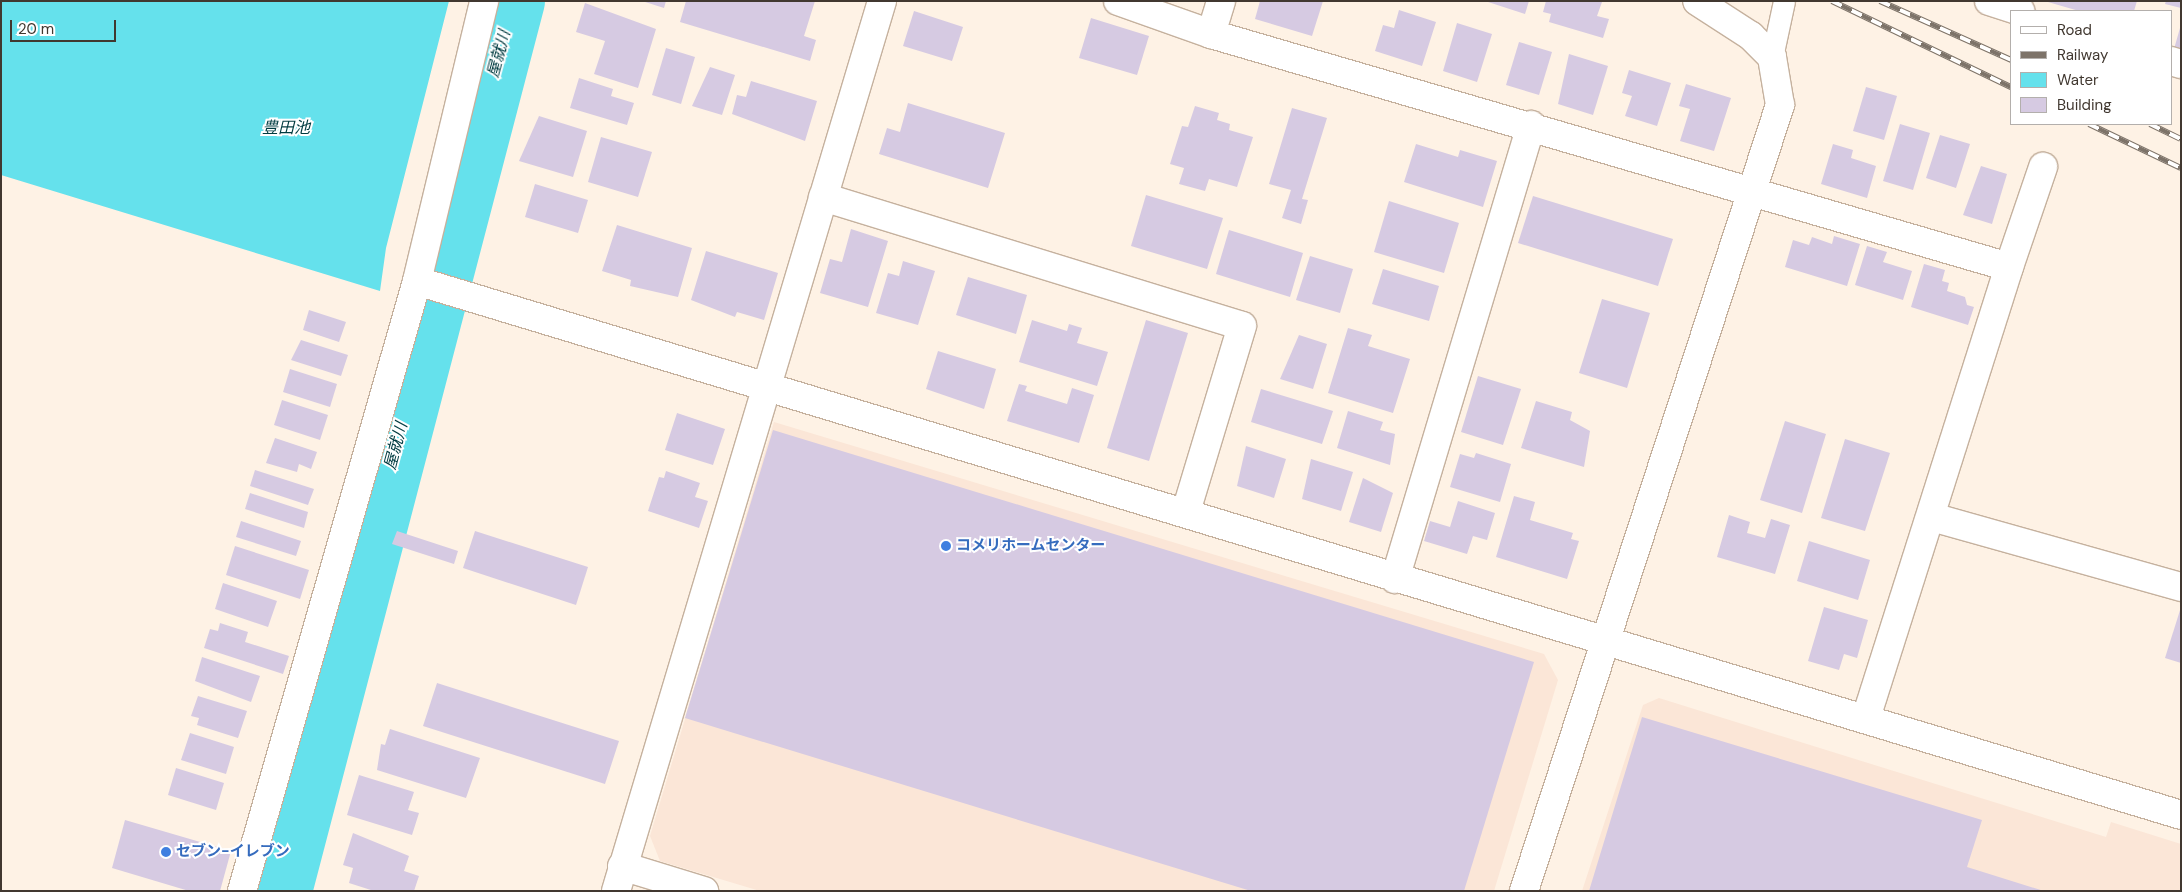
<!DOCTYPE html>
<html>
<head>
<meta charset="utf-8">
<style>
	body { margin:0 }
	#map { position:relative; width:2182px; height:892px; overflow:hidden; background:#fef2e5; font-family:"DM Sans","Noto Sans JP",sans-serif }
	div>[style] { position:absolute }
	[style*='--x'] { left:calc(var(--x)*1px); top:calc(var(--y)*1px); width:calc(var(--w)*1px); rotate:calc(var(--a)*1deg) }
	.commercial>* { inset:0; background:#fbe6d7 }
	.water>* { inset:0; background:#65e1ec }
	.river>* { height:64px; margin:-32px; padding:0 32px; transform-origin:32px; border-radius:32px; background:#65e1ec }
	.building>* { inset:0; background:#d6cae2 }
	.roads { filter:drop-shadow(1px 0 #c5b19e) drop-shadow(-1px 0 #c5b19e) drop-shadow(0 1px #c5b19e) drop-shadow(0 -1px #c5b19e) }
	.lane>* { height:21px; margin:-10.5px; padding:0 10.5px; transform-origin:10.5px; border-radius:10.5px; background:#fff }
	.street>* { height:28px; margin:-14px; padding:0 14px; transform-origin:14px; border-radius:14px; background:#fff }
	.secondary>* { height:28px; margin:-14px; padding:0 14px; transform-origin:14px; border-radius:14px; background:#fff }
	.rail>* { height:5.5px; margin-top:-2.75px; transform-origin:0; background:repeating-linear-gradient(90deg,#fff 0 11px,#7d7369 0 22px); box-sizing:border-box; border-block:1px solid #7d7369 }
	.dots>* { width:14px; height:14px; translate:-50% -50%; box-sizing:border-box; border:2px solid #fff; border-radius:50% }
	span { translate:-50% -50%; white-space:nowrap; text-align:center; line-height:1.15; -webkit-text-stroke:4px #fff; paint-order:stroke }
	.shop-label { font-size:15px; color:#366cbe; font-weight:700 }
	.left { translate:0 -50%; text-align:left }
	.water-label { font-size:16px; color:#003b40; font-style:italic }
	.frame { position:absolute; inset:0; border:2px solid #413830; pointer-events:none }
	.legend { position:absolute; left:2010px; top:10px; width:162px; height:115px; box-sizing:border-box; background:#fff; border:1px solid #b3afac; margin:0; padding:6px 9px; list-style:none; font-size:15px; color:#413830 }
	.legend li { display:flex; align-items:center; gap:10px; height:25px }
	.legend b { width:25px; border:1px solid #b3afac }
	.scale { position:absolute; left:10px; top:20px; width:106px; height:22px; box-sizing:border-box; border:2px solid #413830; border-top:0; padding-left:6px; font-size:15px; line-height:18px; white-space:nowrap; color:#413830; -webkit-text-stroke:4px #fff; paint-order:stroke }
</style>
</head>
<body>
<div id="map">
	<div class="commercial">
		<i style="clip-path:polygon(774px 422px,1544px 654px,1558px 680px,1494px 891px,760px 891px,660px 861px,650px 836px)"></i>
		<i style="clip-path:polygon(1659px 698px,2106px 837px,2111px 822px,2181px 844px,2181px 891px,1582px 891px,1643px 705px)"></i>
	</div>
	<div class="water">
		<i style="clip-path:polygon(1px 1px,449px 1px,386px 248px,380px 291px,1px 175px)"></i>
	</div>
	<div class="river">
		<i style="--x:280;--y:891;--w:920;--a:-75.33"></i>
	</div>
	<div class="building">
		<i style="clip-path:polygon(642px 1px,666px 1px,664px 8px)"></i>
		<i style="clip-path:polygon(686px 1px,815px 1px,804px 36px,816px 40px,810px 61px,680px 22px)"></i>
		<i style="clip-path:polygon(1260px 1px,1323px 1px,1312px 36px,1255px 19px)"></i>
		<i style="clip-path:polygon(1485px 1px,1529px 1px,1525px 14px)"></i>
		<i style="clip-path:polygon(1546px 1px,1602px 2px,1597px 16px,1609px 19px,1603px 38px,1549px 22px,1551px 14px,1543px 12px)"></i>
		<i style="clip-path:polygon(2137px 1px,2134px 11px,2079px 11px,2048px 2px)"></i>
		<i style="clip-path:polygon(2166px 1px,2181px 1px,2181px 8px,2165px 4px)"></i>
		<i style="clip-path:polygon(585px 3px,656px 29px,638px 88px,594px 74px,605px 41px,576px 32px)"></i>
		<i style="clip-path:polygon(1399px 10px,1436px 22px,1422px 66px,1375px 51px,1383px 25px,1394px 28px)"></i>
		<i style="clip-path:polygon(914px 11px,963px 27px,952px 61px,903px 46px)"></i>
		<i style="clip-path:polygon(1091px 18px,1149px 36px,1137px 75px,1079px 58px)"></i>
		<i style="clip-path:polygon(1457px 23px,1492px 34px,1477px 82px,1443px 71px)"></i>
		<i style="clip-path:polygon(2180px 28px,2181px 28px,2181px 51px,2174px 49px)"></i>
		<i style="clip-path:polygon(1519px 42px,1552px 52px,1539px 95px,1506px 85px)"></i>
		<i style="clip-path:polygon(666px 48px,695px 57px,681px 104px,652px 95px)"></i>
		<i style="clip-path:polygon(1569px 54px,1608px 66px,1593px 115px,1558px 104px)"></i>
		<i style="clip-path:polygon(710px 67px,735px 75px,722px 115px,692px 106px)"></i>
		<i style="clip-path:polygon(1629px 70px,1671px 83px,1657px 126px,1625px 116px,1632px 96px,1622px 93px)"></i>
		<i style="clip-path:polygon(579px 78px,613px 89px,611px 96px,634px 103px,627px 125px,570px 108px)"></i>
		<i style="clip-path:polygon(751px 81px,817px 101px,805px 141px,732px 114px,737px 95px,746px 97px)"></i>
		<i style="clip-path:polygon(1686px 84px,1731px 98px,1714px 151px,1680px 141px,1690px 109px,1679px 106px)"></i>
		<i style="clip-path:polygon(1866px 87px,1897px 96px,1884px 140px,1853px 131px)"></i>
		<i style="clip-path:polygon(908px 103px,1005px 133px,988px 188px,879px 154px,887px 128px,900px 132px)"></i>
		<i style="clip-path:polygon(1195px 106px,1219px 113px,1217px 120px,1230px 124px,1229px 130px,1253px 137px,1237px 187px,1209px 179px,1205px 191px,1179px 184px,1184px 168px,1170px 164px,1182px 126px,1188px 127px)"></i>
		<i style="clip-path:polygon(1292px 108px,1327px 118px,1302px 199px,1308px 200px,1301px 224px,1282px 218px,1291px 190px,1269px 184px)"></i>
		<i style="clip-path:polygon(539px 116px,587px 131px,573px 177px,519px 161px)"></i>
		<i style="clip-path:polygon(1900px 124px,1930px 133px,1913px 190px,1883px 181px)"></i>
		<i style="clip-path:polygon(1940px 135px,1970px 144px,1956px 188px,1926px 178px)"></i>
		<i style="clip-path:polygon(601px 137px,652px 152px,638px 197px,588px 182px)"></i>
		<i style="clip-path:polygon(1416px 144px,1458px 157px,1460px 150px,1497px 161px,1483px 207px,1404px 182px)"></i>
		<i style="clip-path:polygon(1833px 144px,1853px 150px,1851px 158px,1876px 166px,1867px 198px,1821px 184px)"></i>
		<i style="clip-path:polygon(1981px 166px,2007px 174px,1992px 224px,1963px 215px)"></i>
		<i style="clip-path:polygon(535px 184px,588px 200px,578px 233px,525px 217px)"></i>
		<i style="clip-path:polygon(1146px 195px,1223px 218px,1207px 269px,1131px 246px)"></i>
		<i style="clip-path:polygon(1533px 196px,1673px 239px,1658px 286px,1518px 243px)"></i>
		<i style="clip-path:polygon(1389px 201px,1459px 223px,1444px 273px,1374px 252px)"></i>
		<i style="clip-path:polygon(617px 225px,692px 248px,678px 297px,630px 286px,631px 280px,602px 271px)"></i>
		<i style="clip-path:polygon(851px 229px,888px 241px,868px 307px,820px 293px,830px 259px,842px 262px)"></i>
		<i style="clip-path:polygon(1229px 230px,1303px 253px,1290px 297px,1216px 274px)"></i>
		<i style="clip-path:polygon(1834px 236px,1860px 244px,1847px 286px,1785px 267px,1793px 240px,1809px 245px,1812px 237px,1832px 244px)"></i>
		<i style="clip-path:polygon(1867px 246px,1887px 252px,1883px 262px,1912px 271px,1903px 300px,1855px 285px)"></i>
		<i style="clip-path:polygon(706px 251px,778px 273px,764px 320px,737px 312px,735px 317px,691px 300px)"></i>
		<i style="clip-path:polygon(1310px 256px,1353px 269px,1340px 313px,1296px 300px)"></i>
		<i style="clip-path:polygon(903px 261px,935px 271px,918px 325px,876px 313px,888px 273px,899px 276px)"></i>
		<i style="clip-path:polygon(1924px 264px,1945px 270px,1942px 281px,1949px 283px,1947px 291px,1965px 297px,1967px 305px,1974px 307px,1968px 325px,1911px 307px)"></i>
		<i style="clip-path:polygon(1383px 269px,1439px 286px,1429px 321px,1372px 304px)"></i>
		<i style="clip-path:polygon(968px 277px,1027px 295px,1016px 334px,956px 315px)"></i>
		<i style="clip-path:polygon(1602px 299px,1650px 313px,1627px 388px,1579px 373px)"></i>
		<i style="clip-path:polygon(309px 310px,346px 322px,339px 342px,303px 330px)"></i>
		<i style="clip-path:polygon(1032px 320px,1067px 331px,1069px 324px,1082px 328px,1077px 343px,1108px 352px,1097px 386px,1019px 362px)"></i>
		<i style="clip-path:polygon(1146px 320px,1188px 333px,1149px 461px,1107px 448px)"></i>
		<i style="clip-path:polygon(1348px 328px,1372px 335px,1368px 346px,1410px 359px,1393px 413px,1328px 393px)"></i>
		<i style="clip-path:polygon(1299px 335px,1327px 344px,1313px 389px,1280px 379px)"></i>
		<i style="clip-path:polygon(301px 340px,348px 355px,341px 376px,291px 360px)"></i>
		<i style="clip-path:polygon(938px 351px,996px 369px,984px 409px,926px 389px)"></i>
		<i style="clip-path:polygon(290px 369px,337px 384px,330px 407px,283px 392px)"></i>
		<i style="clip-path:polygon(1478px 376px,1521px 389px,1503px 445px,1461px 432px)"></i>
		<i style="clip-path:polygon(1019px 384px,1027px 386px,1025px 391px,1067px 404px,1072px 388px,1094px 395px,1079px 443px,1007px 421px)"></i>
		<i style="clip-path:polygon(1261px 389px,1333px 411px,1322px 444px,1251px 422px)"></i>
		<i style="clip-path:polygon(282px 400px,328px 415px,320px 440px,274px 425px)"></i>
		<i style="clip-path:polygon(1536px 401px,1572px 412px,1570px 420px,1590px 431px,1584px 467px,1521px 448px)"></i>
		<i style="clip-path:polygon(1348px 411px,1383px 422px,1380px 430px,1395px 434px,1390px 465px,1337px 448px)"></i>
		<i style="clip-path:polygon(677px 413px,725px 429px,713px 465px,665px 450px)"></i>
		<i style="clip-path:polygon(1785px 421px,1826px 434px,1802px 513px,1760px 500px)"></i>
		<i style="clip-path:polygon(773px 430px,1534px 662px,1464px 891px,1251px 891px,685px 718px)"></i>
		<i style="clip-path:polygon(275px 438px,317px 452px,311px 469px,299px 464px,297px 472px,266px 463px)"></i>
		<i style="clip-path:polygon(1845px 439px,1890px 453px,1865px 531px,1821px 518px)"></i>
		<i style="clip-path:polygon(1246px 446px,1286px 459px,1274px 498px,1237px 486px)"></i>
		<i style="clip-path:polygon(1476px 453px,1511px 464px,1500px 502px,1450px 487px,1460px 454px,1474px 458px)"></i>
		<i style="clip-path:polygon(1311px 459px,1353px 472px,1341px 511px,1302px 499px)"></i>
		<i style="clip-path:polygon(255px 470px,314px 489px,308px 505px,250px 486px)"></i>
		<i style="clip-path:polygon(666px 471px,700px 483px,695px 497px,708px 501px,699px 528px,648px 511px,659px 477px,664px 478px)"></i>
		<i style="clip-path:polygon(1363px 478px,1393px 493px,1381px 532px,1349px 522px)"></i>
		<i style="clip-path:polygon(250px 493px,308px 512px,304px 528px,245px 509px)"></i>
		<i style="clip-path:polygon(1514px 496px,1535px 502px,1530px 520px,1573px 533px,1571px 539px,1579px 541px,1567px 579px,1496px 557px)"></i>
		<i style="clip-path:polygon(1458px 501px,1495px 513px,1487px 540px,1473px 536px,1467px 554px,1424px 541px,1430px 521px,1450px 527px)"></i>
		<i style="clip-path:polygon(1729px 515px,1750px 522px,1747px 533px,1765px 538px,1771px 519px,1790px 525px,1775px 574px,1717px 557px)"></i>
		<i style="clip-path:polygon(241px 521px,301px 541px,296px 556px,236px 537px)"></i>
		<i style="clip-path:polygon(397px 531px,458px 551px,454px 564px,392px 544px)"></i>
		<i style="clip-path:polygon(475px 531px,588px 567px,576px 605px,463px 568px)"></i>
		<i style="clip-path:polygon(1809px 541px,1870px 560px,1858px 600px,1797px 581px)"></i>
		<i style="clip-path:polygon(235px 546px,309px 570px,300px 599px,226px 575px)"></i>
		<i style="clip-path:polygon(223px 583px,277px 601px,268px 627px,215px 609px)"></i>
		<i style="clip-path:polygon(1824px 607px,1868px 620px,1857px 658px,1844px 654px,1839px 670px,1808px 661px)"></i>
		<i style="clip-path:polygon(2181px 607px,2181px 663px,2165px 658px)"></i>
		<i style="clip-path:polygon(220px 623px,248px 632px,245px 642px,289px 656px,283px 674px,204px 648px,210px 629px,218px 631px)"></i>
		<i style="clip-path:polygon(202px 657px,260px 676px,251px 702px,195px 681px)"></i>
		<i style="clip-path:polygon(437px 683px,619px 741px,605px 784px,423px 726px)"></i>
		<i style="clip-path:polygon(198px 696px,247px 711px,238px 738px,197px 725px,199px 718px,191px 716px)"></i>
		<i style="clip-path:polygon(1642px 717px,1982px 820px,1967px 867px,2044px 891px,1589px 891px)"></i>
		<i style="clip-path:polygon(390px 729px,480px 758px,466px 798px,377px 770px,381px 744px,385px 745px)"></i>
		<i style="clip-path:polygon(190px 733px,234px 747px,226px 774px,181px 760px)"></i>
		<i style="clip-path:polygon(176px 768px,224px 783px,216px 810px,168px 795px)"></i>
		<i style="clip-path:polygon(359px 775px,414px 792px,408px 810px,419px 813px,412px 835px,347px 815px)"></i>
		<i style="clip-path:polygon(125px 820px,231px 851px,220px 891px,189px 891px,112px 868px)"></i>
		<i style="clip-path:polygon(353px 833px,409px 856px,404px 871px,419px 876px,414px 891px,374px 891px,349px 883px,353px 868px,343px 865px)"></i>
	</div>
	<div class="roads">
		<div class="lane">
			<i style="--x:1772;--y:57;--w:57;--a:-77.9"></i>
		</div>
		<div class="street">
			<i style="--x:1118;--y:1;--w:99;--a:19.5"></i>
			<i style="--x:1211;--y:34;--w:831;--a:16.28"></i>
			<i style="--x:2009;--y:267;--w:473;--a:107.6"></i>
			<i style="--x:1989;--y:1;--w:33;--a:18"></i>
			<i style="--x:1211;--y:34;--w:34;--a:-73"></i>
			<i style="--x:2171;--y:61;--w:10;--a:17"></i>
			<i style="--x:823;--y:197;--w:438;--a:17.1"></i>
			<i style="--x:1242;--y:326;--w:194;--a:106.8"></i>
			<i style="--x:2009;--y:267;--w:106;--a:-71.2"></i>
			<i style="--x:1932;--y:517;--w:259;--a:15.7"></i>
			<i style="--x:1395;--y:579;--w:474;--a:-73.3"></i>
			<i style="--x:622;--y:866;--w:86;--a:17"></i>
			<i style="--x:242;--y:891;--w:635;--a:-73.99"></i>
			<i style="--x:417;--y:281;--w:288;--a:-76.5"></i>
			<i style="--x:616;--y:891;--w:929;--a:-73.36"></i>
		</div>
		<div class="secondary">
			<i style="--x:417;--y:281;--w:1843;--a:16.84"></i>
			<i style="--x:1524;--y:891;--w:827;--a:-71.96"></i>
			<i style="--x:1780;--y:105;--w:49;--a:-99.5"></i>
			<i style="--x:1772;--y:57;--w:30;--a:-135"></i>
			<i style="--x:1751;--y:36;--w:64;--a:-147.1"></i>
		</div>
	</div>
	<div class="rail">
		<i style="--x:1832;--y:1;--w:199;--a:25.7"></i>
		<i style="--x:1880;--y:1;--w:144;--a:24.2"></i>
		<i style="--x:2089;--y:124;--w:102;--a:25.6"></i>
		<i style="--x:2150;--y:124;--w:34;--a:26"></i>
	</div>
	<div class="dots">
		<i style="left:946px;top:546px;background:#3f7fe0"></i>
		<i style="left:166px;top:852px;background:#3f7fe0"></i>
	</div>
	<div class="shop-label">
		<span class="left" style="left:956px;top:546px">コメリホームセンター</span>
		<span class="left" style="left:176px;top:852px">セブン-イレブン</span>
	</div>
	<div class="water-label">
		<span style="left:499px;top:54px;rotate:-75deg">屋就川</span>
		<span style="left:286px;top:128px">豊田池</span>
		<span style="left:396px;top:446px;rotate:-75deg">屋就川</span>
	</div>
	<div class="frame"></div>
	<ul class="legend">
	<li><b style="height:6px;background:#fff"></b>Road</li>
	<li><b style="height:6px;background:#7d7369"></b>Railway</li>
	<li><b style="height:14px;background:#65e1ec"></b>Water</li>
	<li><b style="height:14px;background:#d6cae2"></b>Building</li>
	</ul>
	<div class="scale">20 m</div>
</div>
</body>
</html>
